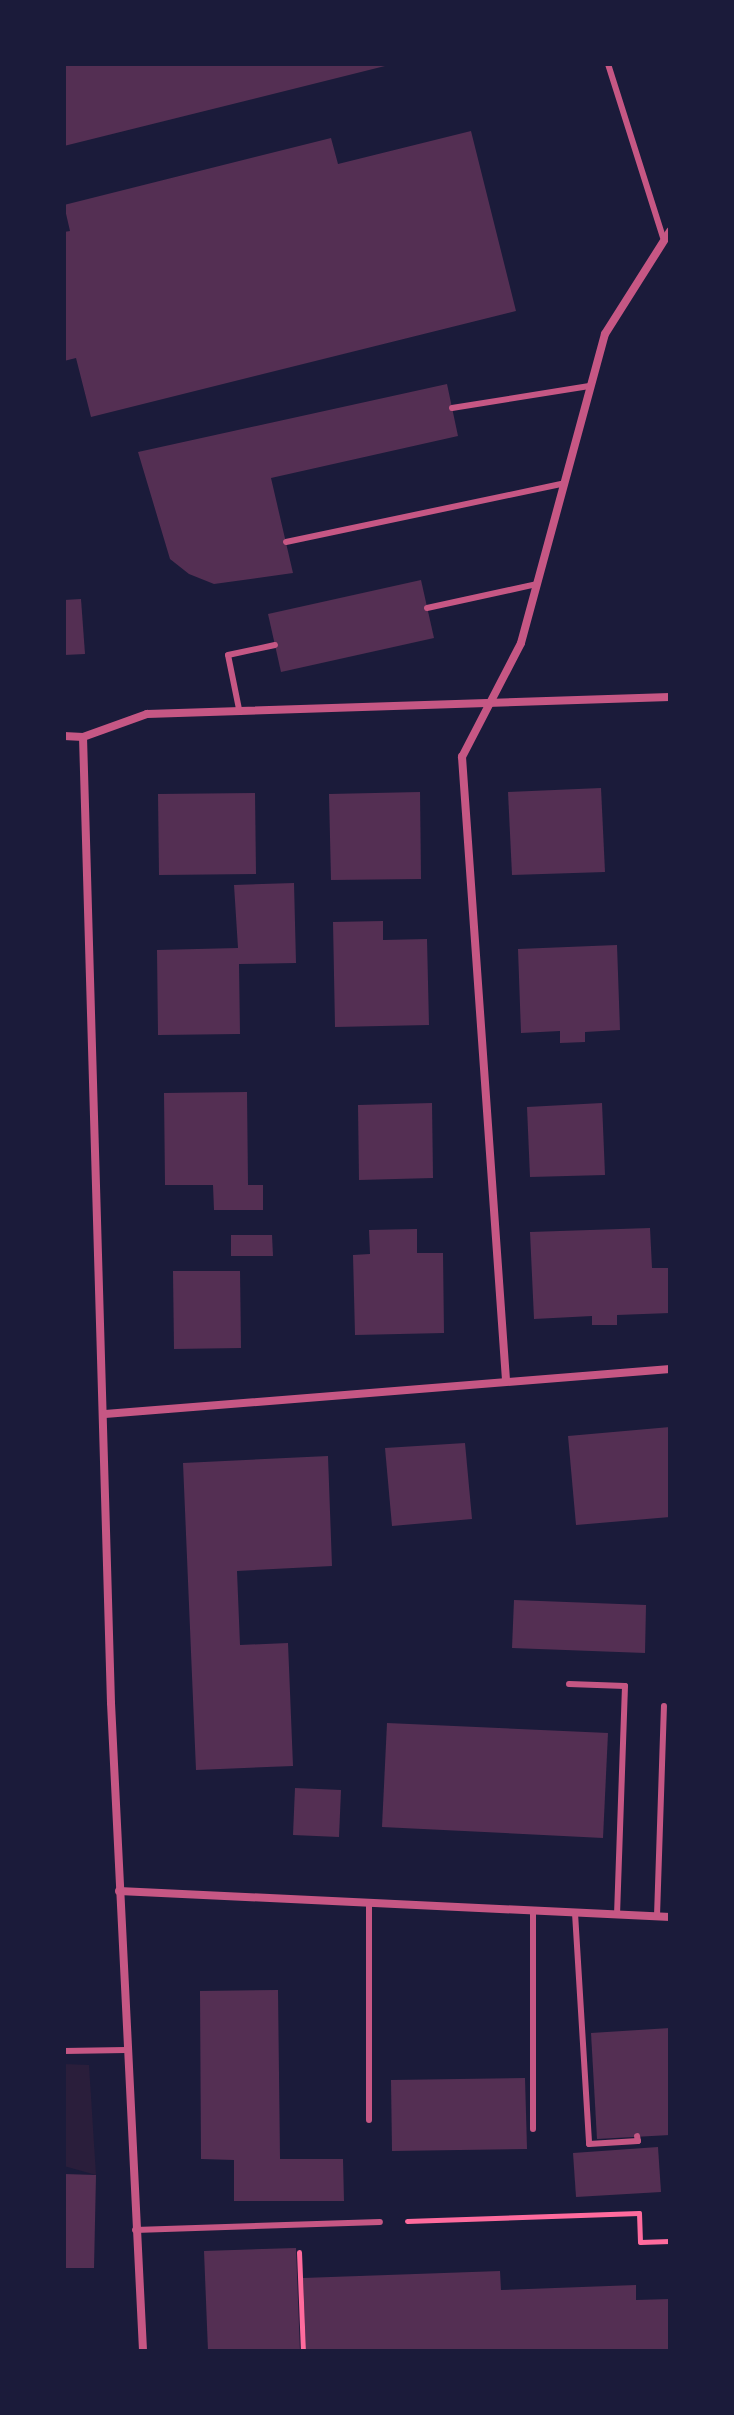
<!DOCTYPE html>
<html>
<head>
<meta charset="utf-8">
<style>
	body { margin:0 }
	#map { position:relative; width:734px; height:2415px; overflow:hidden; background:#1b1b3a; font-family:Ubuntu,sans-serif }
	div>[style] { position:absolute }
	[style*='--x'] { left:calc(var(--x)*1px); top:calc(var(--y)*1px); width:calc(var(--w)*1px); rotate:calc(var(--a)*1deg) }
	.green>* { inset:0; background:#2a1e3b }
	.building>* { inset:0; background:#542f53 }
	.path>* { height:5px; margin:-2.5px; padding:0 2.5px; transform-origin:2.5px; border-radius:2.5px; background:#ff6b9d }
	.service>* { height:6px; margin:-3px; padding:0 3px; transform-origin:3px; border-radius:3px; background:#c65784 }
	.minor>* { height:8px; margin:-4px; padding:0 4px; transform-origin:4px; border-radius:4px; background:#c65784 }
	span { translate:-50% -50%; white-space:nowrap; text-align:center; line-height:1.15; -webkit-text-stroke:6px #1b1b3a; paint-order:stroke }
	.frame { position:absolute; inset:0; border:66px solid #1b1b3a; pointer-events:none }
</style>
</head>
<body>
<div id="map">
	<div class="green">
		<i style="clip-path:polygon(64px 2064px,89px 2065px,96px 2175px,64px 2166px)"></i>
	</div>
	<div class="building">
		<i style="clip-path:polygon(64px 64px,389px 64px,389px 65px,64px 146px)"></i>
		<i style="clip-path:polygon(471px 131px,516px 311px,91px 417px,76px 358px,64px 361px,64px 232px,70px 231px,64px 205px,331px 138px,338px 164px)"></i>
		<i style="clip-path:polygon(447px 384px,458px 436px,271px 478px,293px 573px,214px 584px,189px 574px,170px 559px,138px 452px)"></i>
		<i style="clip-path:polygon(421px 580px,434px 638px,281px 672px,268px 614px)"></i>
		<i style="clip-path:polygon(81px 599px,85px 654px,64px 655px,64px 600px)"></i>
		<i style="clip-path:polygon(601px 788px,605px 872px,512px 875px,508px 792px)"></i>
		<i style="clip-path:polygon(420px 792px,421px 879px,331px 880px,329px 794px)"></i>
		<i style="clip-path:polygon(255px 793px,256px 874px,159px 875px,158px 794px)"></i>
		<i style="clip-path:polygon(294px 883px,296px 963px,239px 964px,240px 1034px,158px 1035px,157px 950px,238px 948px,234px 885px)"></i>
		<i style="clip-path:polygon(383px 921px,383px 940px,427px 939px,429px 1025px,335px 1027px,333px 922px)"></i>
		<i style="clip-path:polygon(617px 945px,620px 1030px,585px 1032px,585px 1042px,560px 1043px,560px 1031px,521px 1033px,518px 949px)"></i>
		<i style="clip-path:polygon(247px 1092px,248px 1185px,263px 1185px,263px 1210px,214px 1210px,213px 1185px,165px 1185px,164px 1093px)"></i>
		<i style="clip-path:polygon(432px 1103px,433px 1178px,359px 1180px,358px 1105px)"></i>
		<i style="clip-path:polygon(602px 1103px,605px 1175px,530px 1177px,527px 1107px)"></i>
		<i style="clip-path:polygon(650px 1228px,652px 1268px,668px 1268px,670px 1313px,617px 1315px,617px 1325px,592px 1325px,592px 1316px,534px 1319px,530px 1232px)"></i>
		<i style="clip-path:polygon(417px 1229px,417px 1253px,443px 1253px,444px 1333px,355px 1335px,353px 1255px,370px 1254px,369px 1230px)"></i>
		<i style="clip-path:polygon(231px 1235px,272px 1235px,273px 1256px,231px 1256px)"></i>
		<i style="clip-path:polygon(173px 1271px,240px 1271px,241px 1348px,174px 1349px)"></i>
		<i style="clip-path:polygon(670px 1427px,670px 1517px,576px 1525px,568px 1436px)"></i>
		<i style="clip-path:polygon(465px 1443px,472px 1519px,392px 1526px,385px 1448px)"></i>
		<i style="clip-path:polygon(328px 1456px,332px 1566px,237px 1571px,240px 1645px,288px 1643px,293px 1766px,196px 1770px,183px 1463px)"></i>
		<i style="clip-path:polygon(514px 1600px,646px 1605px,645px 1653px,512px 1648px)"></i>
		<i style="clip-path:polygon(387px 1723px,608px 1733px,603px 1838px,382px 1827px)"></i>
		<i style="clip-path:polygon(295px 1788px,341px 1790px,339px 1837px,293px 1835px)"></i>
		<i style="clip-path:polygon(278px 1990px,280px 2159px,343px 2159px,344px 2201px,234px 2201px,234px 2160px,201px 2159px,200px 1991px)"></i>
		<i style="clip-path:polygon(670px 2028px,670px 2135px,597px 2139px,591px 2033px)"></i>
		<i style="clip-path:polygon(525px 2078px,527px 2149px,392px 2151px,391px 2080px)"></i>
		<i style="clip-path:polygon(658px 2147px,661px 2192px,576px 2197px,573px 2153px)"></i>
		<i style="clip-path:polygon(64px 2174px,96px 2175px,94px 2268px,64px 2268px)"></i>
		<i style="clip-path:polygon(296px 2248px,300px 2351px,208px 2351px,204px 2251px)"></i>
		<i style="clip-path:polygon(500px 2271px,501px 2290px,636px 2285px,636px 2300px,670px 2299px,670px 2351px,306px 2351px,303px 2278px)"></i>
	</div>
	<div class="path">
		<i style="--x:407;--y:2221;--w:232;--a:-2"></i>
		<i style="--x:639;--y:2213;--w:29;--a:88"></i>
		<i style="--x:640;--y:2242;--w:30;--a:-2"></i>
		<i style="--x:299;--y:2252;--w:99;--a:87.7"></i>
	</div>
	<div class="service">
		<i style="--x:608;--y:64;--w:182;--a:72.4"></i>
		<i style="--x:452;--y:408;--w:139;--a:-9.1"></i>
		<i style="--x:286;--y:542;--w:281;--a:-11.9"></i>
		<i style="--x:427;--y:608;--w:113;--a:-12.3"></i>
		<i style="--x:239;--y:709;--w:55;--a:-101.5"></i>
		<i style="--x:228;--y:655;--w:48;--a:-12"></i>
		<i style="--x:569;--y:1684;--w:56;--a:2"></i>
		<i style="--x:625;--y:1686;--w:229;--a:92"></i>
		<i style="--x:533;--y:1911;--w:218;--a:90"></i>
		<i style="--x:575;--y:1913;--w:231;--a:86.5"></i>
		<i style="--x:589;--y:2144;--w:49;--a:-3.5"></i>
		<i style="--x:638;--y:2141;--w:5;--a:-101"></i>
		<i style="--x:657;--y:1916;--w:210;--a:-88.1"></i>
		<i style="--x:64;--y:2051;--w:62;--a:-0.9"></i>
		<i style="--x:369;--y:2120;--w:217;--a:-90"></i>
		<i style="--x:135;--y:2230;--w:245;--a:-1.9"></i>
	</div>
	<div class="minor">
		<i style="--x:64;--y:736;--w:19;--a:3"></i>
		<i style="--x:83;--y:737;--w:68;--a:-19.8"></i>
		<i style="--x:147;--y:714;--w:523;--a:-1.86"></i>
		<i style="--x:83;--y:737;--w:966;--a:88.34"></i>
		<i style="--x:111;--y:1703;--w:649;--a:87.17"></i>
		<i style="--x:506;--y:1380;--w:625;--a:-94.04"></i>
		<i style="--x:462;--y:757;--w:128;--a:-62.6"></i>
		<i style="--x:521;--y:643;--w:320;--a:-74.8"></i>
		<i style="--x:605;--y:334;--w:122;--a:-57.7"></i>
		<i style="--x:105;--y:1414;--w:567;--a:-4.55"></i>
		<i style="--x:119;--y:1891;--w:552;--a:2.7"></i>
	</div>
	<div class="frame"></div>
</div>
</body>
</html>
